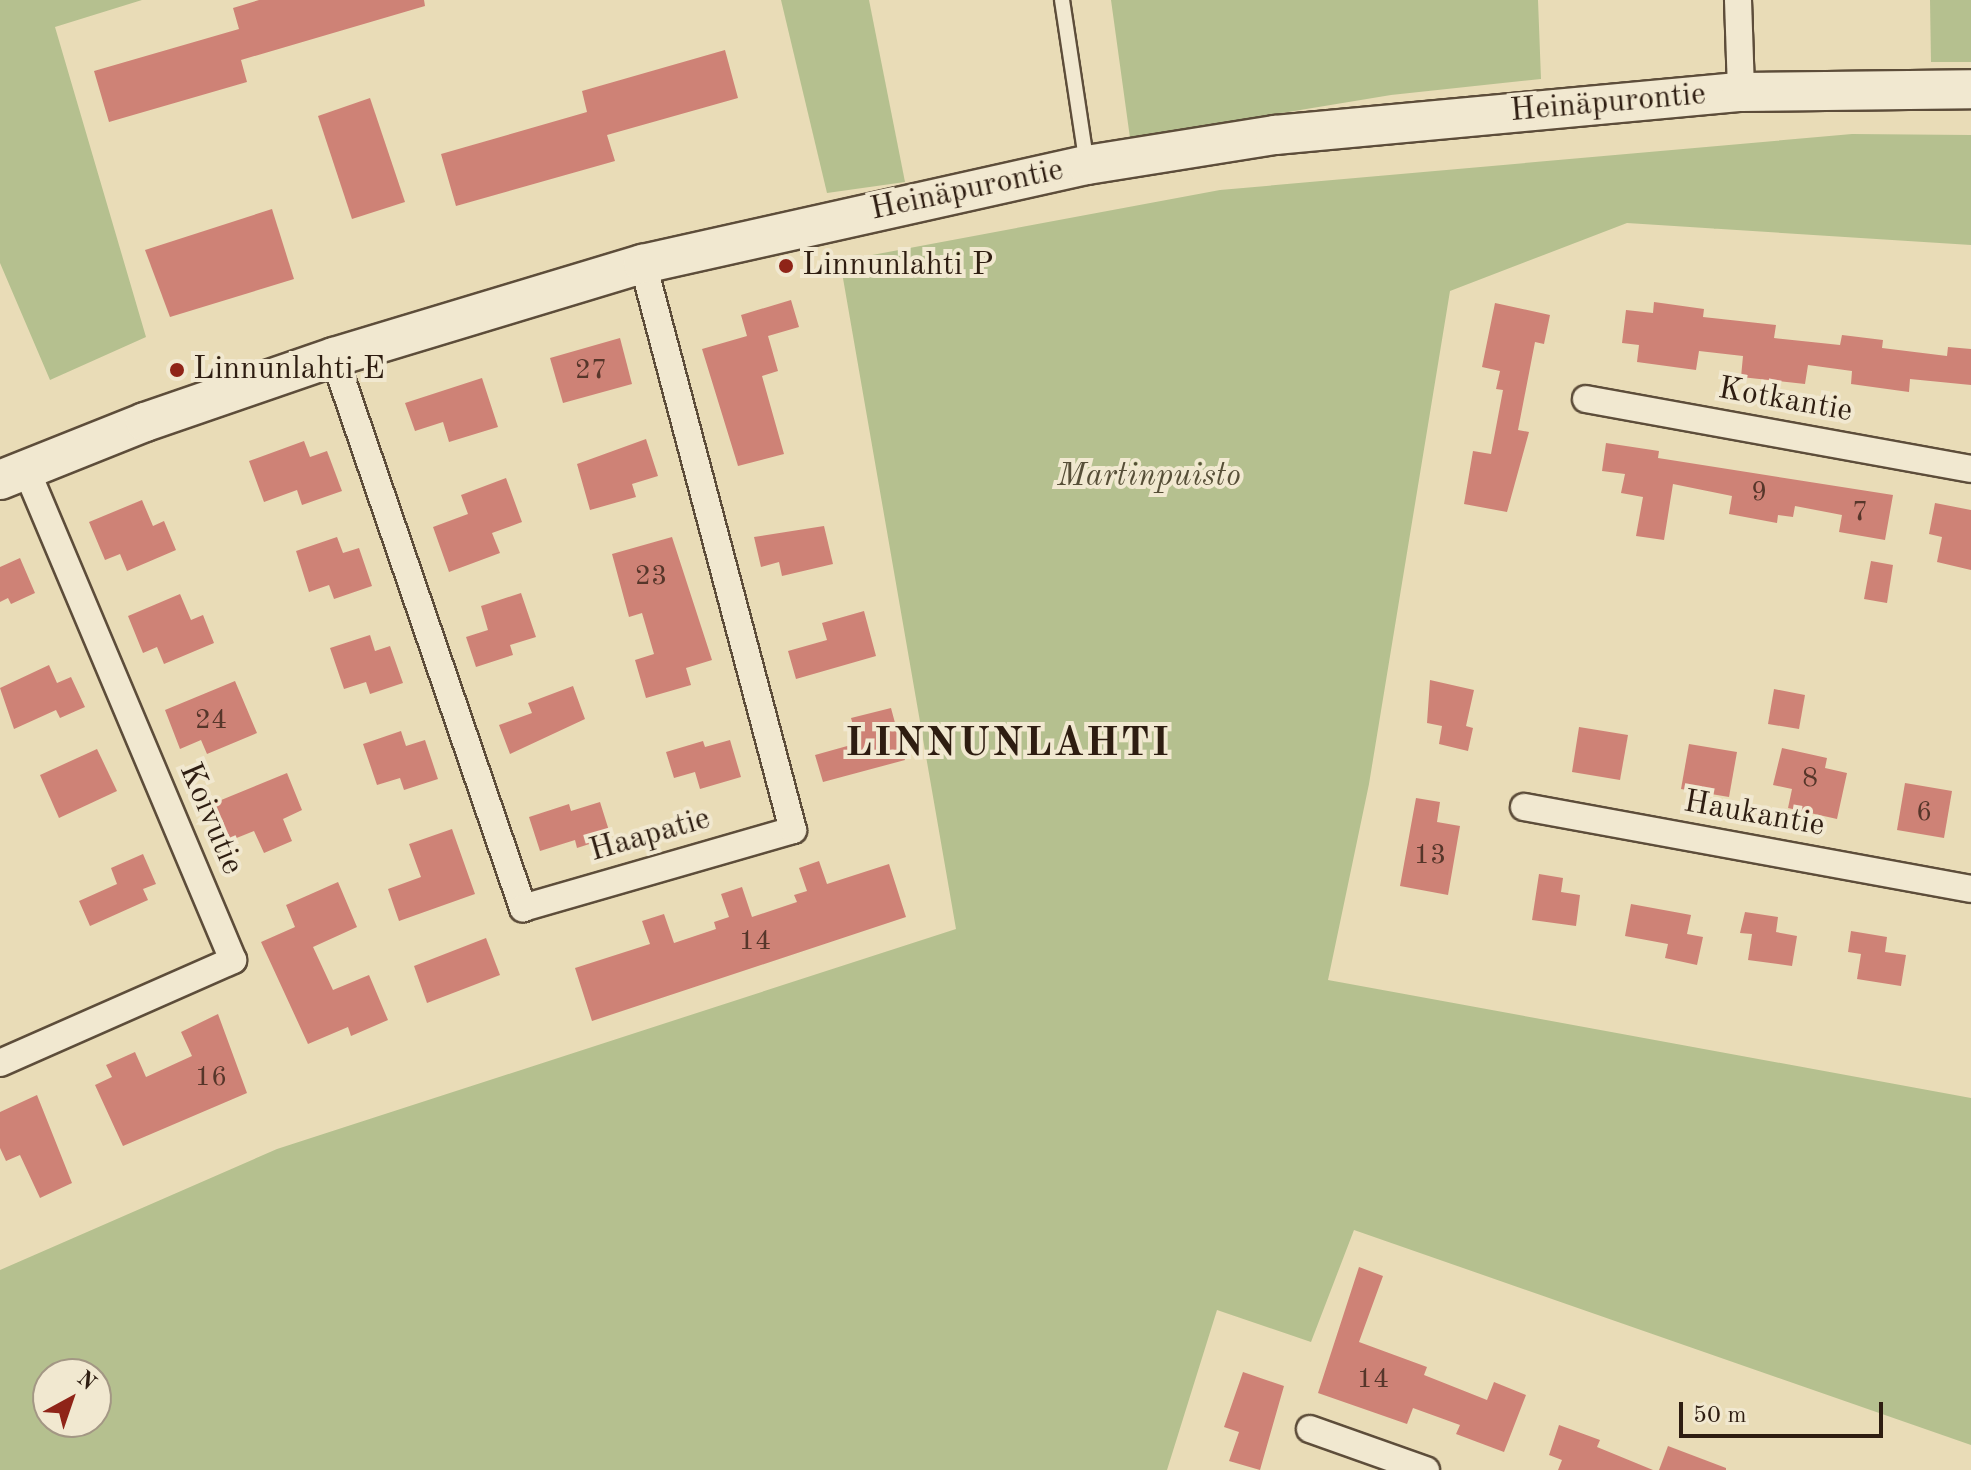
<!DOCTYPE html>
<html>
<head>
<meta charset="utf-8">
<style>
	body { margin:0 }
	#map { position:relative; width:1971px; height:1470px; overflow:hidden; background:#e9dcb7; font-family:"Old Standard TT",serif }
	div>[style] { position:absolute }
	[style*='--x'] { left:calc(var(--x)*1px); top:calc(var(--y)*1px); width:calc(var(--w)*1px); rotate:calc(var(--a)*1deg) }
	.green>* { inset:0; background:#b5c08f }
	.building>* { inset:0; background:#ce8276 }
	.roads { filter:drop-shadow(2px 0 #5d4d3a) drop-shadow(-2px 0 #5d4d3a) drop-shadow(0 2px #5d4d3a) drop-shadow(0 -2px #5d4d3a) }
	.lane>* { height:14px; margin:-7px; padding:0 7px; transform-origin:7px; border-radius:7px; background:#f1e8d0 }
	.street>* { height:26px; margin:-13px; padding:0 13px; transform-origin:13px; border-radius:13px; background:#f1e8d0 }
	.secondary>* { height:38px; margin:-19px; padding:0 19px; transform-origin:19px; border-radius:19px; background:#f1e8d0 }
	.dots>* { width:22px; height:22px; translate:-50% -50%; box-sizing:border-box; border:4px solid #f1e8d0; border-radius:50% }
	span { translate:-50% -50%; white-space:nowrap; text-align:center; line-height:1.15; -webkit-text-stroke:8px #f1e8d0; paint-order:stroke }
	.number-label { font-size:28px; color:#56362a }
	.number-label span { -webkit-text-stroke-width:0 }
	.street-label { font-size:32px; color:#2e1d11 }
	.poi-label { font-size:32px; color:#2e1d11 }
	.left { translate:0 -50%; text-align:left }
	.park-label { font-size:32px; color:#564e37; font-style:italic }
	.district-label { font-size:40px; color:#2e1d11; font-weight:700; letter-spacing:2px }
	.north { position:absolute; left:32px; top:1358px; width:80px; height:80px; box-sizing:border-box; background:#f1e8d0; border:2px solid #a39784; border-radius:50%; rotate:40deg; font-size:22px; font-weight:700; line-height:32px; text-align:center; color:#2e1d11 }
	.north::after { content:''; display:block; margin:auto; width:28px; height:36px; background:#8f2418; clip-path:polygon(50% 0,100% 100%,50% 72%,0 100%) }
	.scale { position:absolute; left:1679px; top:1402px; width:204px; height:36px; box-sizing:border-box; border:4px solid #2e1d11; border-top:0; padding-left:10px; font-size:24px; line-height:28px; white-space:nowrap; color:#2e1d11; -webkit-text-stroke:6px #f1e8d0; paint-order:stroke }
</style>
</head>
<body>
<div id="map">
	<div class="green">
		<i style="clip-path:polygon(0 0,142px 0,55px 27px,146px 337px,50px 380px,0 263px)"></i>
		<i style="clip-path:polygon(781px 0,869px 0,905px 182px,827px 193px)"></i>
		<i style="clip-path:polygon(1111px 0,1538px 0,1541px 79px,1391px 95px,1130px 138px)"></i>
		<i style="clip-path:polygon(1930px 0,1971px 0,1971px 62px,1931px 62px)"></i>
		<i style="clip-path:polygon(evenodd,1852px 134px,1971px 135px,1971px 245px,1627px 223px,1450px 291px,1369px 784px,1328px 980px,1971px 1098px,1971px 1445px,1354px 1230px,1311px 1342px,1217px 1310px,1167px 1470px,0 1470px,0 1270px,277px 1149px,956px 929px,840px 261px,1220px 190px,1852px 134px,48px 1374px,96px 1374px,96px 1422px,48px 1422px,48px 1374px)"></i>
	</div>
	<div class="building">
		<i style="clip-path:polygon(259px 0,424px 0,425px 6px,241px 60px,247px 82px,109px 122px,94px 71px,239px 29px,233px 8px)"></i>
		<i style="clip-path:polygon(725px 50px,738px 98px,607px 135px,615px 161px,456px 206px,441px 154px,587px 112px,582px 91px)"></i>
		<i style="clip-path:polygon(370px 98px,405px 202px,352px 219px,318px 116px)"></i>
		<i style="clip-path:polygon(272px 209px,294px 279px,170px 317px,145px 250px)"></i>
		<i style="clip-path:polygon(791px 300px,799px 327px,768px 336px,778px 371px,762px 376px,784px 454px,738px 466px,702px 349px,747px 336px,741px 315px)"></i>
		<i style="clip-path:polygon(1654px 302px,1704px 309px,1703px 317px,1776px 325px,1774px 338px,1840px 345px,1842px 335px,1883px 340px,1882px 348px,1947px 356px,1948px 347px,1971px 349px,1971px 385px,1910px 379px,1909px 392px,1851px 384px,1852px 371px,1808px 365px,1805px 384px,1741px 377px,1743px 356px,1699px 351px,1696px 370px,1637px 362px,1639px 345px,1622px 343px,1626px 310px,1653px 313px)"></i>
		<i style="clip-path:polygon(1495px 303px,1550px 315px,1544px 344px,1535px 342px,1518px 430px,1529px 432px,1507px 512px,1464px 504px,1473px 451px,1491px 454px,1503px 390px,1496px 389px,1500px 371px,1482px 367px)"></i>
		<i style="clip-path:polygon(620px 338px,632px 384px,563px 403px,550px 358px)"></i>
		<i style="clip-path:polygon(482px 378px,498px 427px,449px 442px,443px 422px,415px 431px,405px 403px)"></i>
		<i style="clip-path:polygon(646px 439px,658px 476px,632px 484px,636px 497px,590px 510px,577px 464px)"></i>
		<i style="clip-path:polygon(304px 441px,310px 457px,327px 451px,342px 491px,302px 505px,297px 490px,264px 502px,249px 461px)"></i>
		<i style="clip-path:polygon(1606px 443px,1659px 451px,1658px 458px,1893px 495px,1885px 540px,1839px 532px,1842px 515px,1795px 506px,1793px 517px,1778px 515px,1777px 523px,1729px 514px,1732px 496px,1673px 484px,1664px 540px,1636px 536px,1643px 497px,1621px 493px,1625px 474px,1602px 471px)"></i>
		<i style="clip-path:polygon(506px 478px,522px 522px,492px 533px,500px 553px,449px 572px,433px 527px,468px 514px,461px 495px)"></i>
		<i style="clip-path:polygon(142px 500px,153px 526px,164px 521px,176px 550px,127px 571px,120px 554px,105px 560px,89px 522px)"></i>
		<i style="clip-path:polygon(1935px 503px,1971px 510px,1971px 570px,1937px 562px,1942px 537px,1929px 534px)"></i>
		<i style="clip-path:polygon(824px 526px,833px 564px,782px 576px,779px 562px,761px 567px,754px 537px)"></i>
		<i style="clip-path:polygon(337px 537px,343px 553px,359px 548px,372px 586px,334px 599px,329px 585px,309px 592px,296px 551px)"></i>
		<i style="clip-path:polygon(672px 537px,712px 660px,686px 668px,691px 685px,646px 698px,635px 660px,654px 654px,642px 613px,629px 617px,612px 554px)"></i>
		<i style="clip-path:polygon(20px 558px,35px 593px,11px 604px,8px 598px,0 602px,0 567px)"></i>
		<i style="clip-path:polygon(1871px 561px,1893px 565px,1887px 603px,1864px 599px)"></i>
		<i style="clip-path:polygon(521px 593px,536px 637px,510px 645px,513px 655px,476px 667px,466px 637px,488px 630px,481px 606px)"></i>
		<i style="clip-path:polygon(180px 594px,191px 620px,203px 615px,214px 643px,164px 664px,157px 647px,143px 653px,128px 616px)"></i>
		<i style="clip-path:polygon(864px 611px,876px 656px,796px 679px,788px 651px,827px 640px,822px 623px)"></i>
		<i style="clip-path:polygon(370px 635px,375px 651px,390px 646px,403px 683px,370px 694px,366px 682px,344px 689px,330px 648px)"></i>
		<i style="clip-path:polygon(49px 665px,57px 683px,71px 677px,85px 707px,60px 718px,56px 710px,14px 729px,0 688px)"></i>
		<i style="clip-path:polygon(1430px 680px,1474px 690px,1466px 726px,1473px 728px,1468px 751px,1439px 744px,1442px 726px,1427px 723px)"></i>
		<i style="clip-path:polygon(235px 681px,257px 733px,207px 754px,201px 740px,180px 749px,165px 710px)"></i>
		<i style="clip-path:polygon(573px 686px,585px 719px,510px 754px,499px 725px,532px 713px,528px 703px)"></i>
		<i style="clip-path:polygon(1774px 689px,1805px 695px,1799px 729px,1768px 724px)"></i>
		<i style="clip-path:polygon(891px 708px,905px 760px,823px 782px,815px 755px,858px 743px,851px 718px)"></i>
		<i style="clip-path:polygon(1579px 727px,1628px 735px,1620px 780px,1572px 772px)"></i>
		<i style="clip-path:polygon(401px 731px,406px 746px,425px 740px,438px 779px,404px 790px,400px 778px,377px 785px,363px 744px)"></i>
		<i style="clip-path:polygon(730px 740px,741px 777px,700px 789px,695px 772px,674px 778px,666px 752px,703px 741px,705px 747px)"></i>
		<i style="clip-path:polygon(1689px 744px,1737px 752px,1729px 797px,1681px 789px)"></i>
		<i style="clip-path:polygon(1782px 748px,1827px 758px,1825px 768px,1847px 773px,1837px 819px,1788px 808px,1792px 789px,1773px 785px)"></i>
		<i style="clip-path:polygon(97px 749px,117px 791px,59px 818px,40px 775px)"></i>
		<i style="clip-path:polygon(287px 773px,302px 810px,283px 819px,292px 841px,264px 853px,254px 831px,224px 843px,209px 805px)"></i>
		<i style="clip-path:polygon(1905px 783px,1952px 791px,1944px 838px,1897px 830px)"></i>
		<i style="clip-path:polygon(1416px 798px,1440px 802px,1437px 822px,1460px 826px,1448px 895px,1400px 886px)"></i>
		<i style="clip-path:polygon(600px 802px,611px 837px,577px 848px,575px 840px,540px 851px,529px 817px,569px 804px,571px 811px)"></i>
		<i style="clip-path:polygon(452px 829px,475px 894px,399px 921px,388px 889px,421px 877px,409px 844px)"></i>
		<i style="clip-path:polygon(143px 854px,156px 884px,143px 889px,148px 900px,90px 926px,79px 901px,117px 884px,111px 868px)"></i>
		<i style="clip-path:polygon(819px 861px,827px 884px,889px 864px,906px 917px,592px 1021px,575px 968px,650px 944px,642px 921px,664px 914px,674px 943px,716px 929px,714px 922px,729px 917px,721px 894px,742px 887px,752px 917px,797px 902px,794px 895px,807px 891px,799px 868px)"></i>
		<i style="clip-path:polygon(1539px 874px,1563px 878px,1561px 892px,1580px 895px,1576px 926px,1532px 920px)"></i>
		<i style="clip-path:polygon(338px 882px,357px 927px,313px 947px,333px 990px,369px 975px,388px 1020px,351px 1036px,348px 1027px,308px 1044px,261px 942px,295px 927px,286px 905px)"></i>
		<i style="clip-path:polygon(1631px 904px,1691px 915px,1687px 934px,1703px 937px,1697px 965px,1665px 958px,1668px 944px,1625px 936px)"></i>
		<i style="clip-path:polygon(1745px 912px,1778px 917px,1776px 932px,1797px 936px,1792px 966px,1748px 960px,1752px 934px,1740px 933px)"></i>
		<i style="clip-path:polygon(1851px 931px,1887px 937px,1885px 952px,1906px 955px,1901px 986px,1857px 979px,1861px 954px,1848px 952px)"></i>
		<i style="clip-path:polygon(486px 938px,500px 975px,427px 1003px,414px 966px)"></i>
		<i style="clip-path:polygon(218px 1014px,247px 1093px,123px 1146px,95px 1085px,112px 1077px,106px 1065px,135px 1052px,146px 1077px,192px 1056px,181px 1032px)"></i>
		<i style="clip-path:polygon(37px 1095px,72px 1183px,40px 1198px,20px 1155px,6px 1161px,0 1148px,0 1112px)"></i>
		<i style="clip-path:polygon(1359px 1267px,1383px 1276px,1359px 1342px,1427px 1367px,1424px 1375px,1487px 1400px,1494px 1382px,1526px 1395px,1504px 1452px,1456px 1434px,1460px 1425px,1413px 1408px,1407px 1424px,1318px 1393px)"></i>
		<i style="clip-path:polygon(1243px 1372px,1284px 1386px,1260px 1470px,1229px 1461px,1239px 1432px,1224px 1427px)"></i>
		<i style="clip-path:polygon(1559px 1425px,1600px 1440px,1597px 1447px,1653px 1470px,1558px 1470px,1562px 1460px,1549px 1455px)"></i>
		<i style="clip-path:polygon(1668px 1446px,1726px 1468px,1726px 1470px,1659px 1470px)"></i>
	</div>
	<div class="roads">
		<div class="lane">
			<i style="--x:1062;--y:0;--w:167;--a:81.4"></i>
		</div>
		<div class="street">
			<i style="--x:1738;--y:0;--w:92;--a:88.1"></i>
			<i style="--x:334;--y:357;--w:583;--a:71.07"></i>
			<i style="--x:523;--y:908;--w:281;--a:-16.1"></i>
			<i style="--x:793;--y:830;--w:586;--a:-104.84"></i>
			<i style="--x:1586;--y:399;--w:391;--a:10.3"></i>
			<i style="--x:1524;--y:807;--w:454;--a:10.4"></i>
			<i style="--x:0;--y:1063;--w:255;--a:-23.8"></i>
			<i style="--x:233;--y:960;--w:533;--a:-112.86"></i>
			<i style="--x:1310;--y:1429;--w:123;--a:19.5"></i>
		</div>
		<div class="secondary">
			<i style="--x:0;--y:480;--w:156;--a:-21.8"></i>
			<i style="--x:145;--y:422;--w:200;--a:-19"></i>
			<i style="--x:334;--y:357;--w:323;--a:-16.8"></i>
			<i style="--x:643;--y:264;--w:455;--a:-12.6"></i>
			<i style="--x:1087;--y:165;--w:190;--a:-9.1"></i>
			<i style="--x:1275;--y:135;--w:468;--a:-5.3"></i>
			<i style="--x:1741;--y:92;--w:230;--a:-0.7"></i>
		</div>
	</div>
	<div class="dots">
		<i style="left:786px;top:266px;background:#8f2418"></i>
		<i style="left:177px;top:370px;background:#8f2418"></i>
	</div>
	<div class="number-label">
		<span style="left:591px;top:371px">27</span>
		<span style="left:1759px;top:493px">9</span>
		<span style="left:1860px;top:513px">7</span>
		<span style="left:651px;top:577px">23</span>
		<span style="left:211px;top:721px">24</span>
		<span style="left:1810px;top:779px">8</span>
		<span style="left:1924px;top:813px">6</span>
		<span style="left:1430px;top:856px">13</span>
		<span style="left:755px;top:942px">14</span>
		<span style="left:211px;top:1078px">16</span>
		<span style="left:1373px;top:1380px">14</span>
	</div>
	<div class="street-label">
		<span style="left:1608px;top:104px;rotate:-5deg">Heinäpurontie</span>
		<span style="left:967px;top:191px;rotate:-12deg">Heinäpurontie</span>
		<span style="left:1785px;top:401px;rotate:10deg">Kotkantie</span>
		<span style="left:1754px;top:815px;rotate:10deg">Haukantie</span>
		<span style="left:210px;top:819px;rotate:67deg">Koivutie</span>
		<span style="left:650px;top:836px;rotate:-16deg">Haapatie</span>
	</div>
	<div class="poi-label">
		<span class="left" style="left:802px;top:266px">Linnunlahti P</span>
		<span class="left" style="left:193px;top:370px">Linnunlahti E</span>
	</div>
	<div class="park-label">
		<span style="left:1149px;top:477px">Martinpuisto</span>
	</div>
	<div class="district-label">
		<span style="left:1008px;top:745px">LINNUNLAHTI</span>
	</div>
	<div class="north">N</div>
	<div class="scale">50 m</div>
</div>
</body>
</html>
